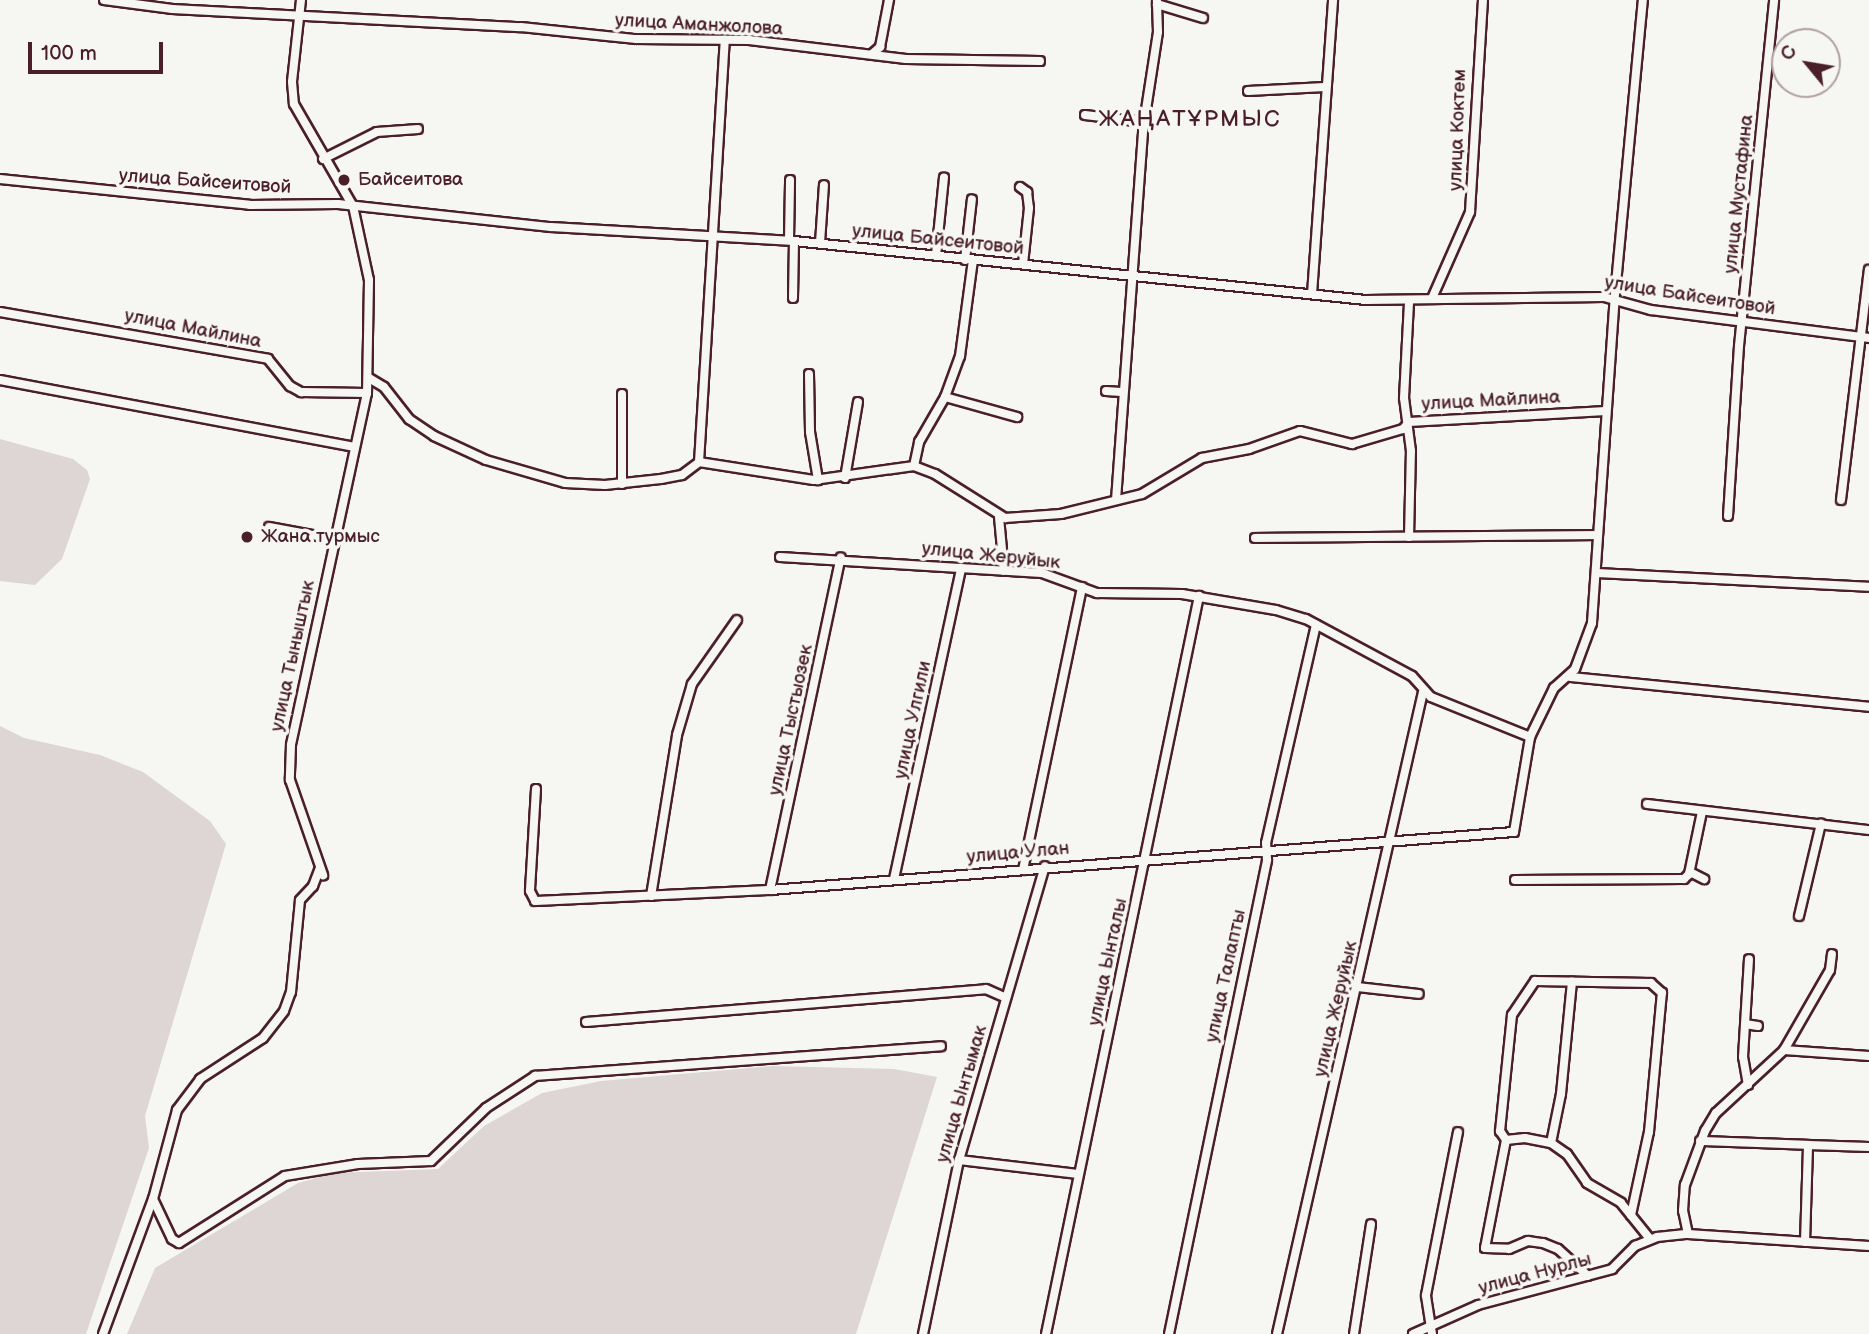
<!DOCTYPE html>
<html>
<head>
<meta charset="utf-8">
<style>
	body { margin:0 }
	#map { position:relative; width:1869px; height:1334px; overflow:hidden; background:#f6f6f2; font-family:"Balsamiq Sans",sans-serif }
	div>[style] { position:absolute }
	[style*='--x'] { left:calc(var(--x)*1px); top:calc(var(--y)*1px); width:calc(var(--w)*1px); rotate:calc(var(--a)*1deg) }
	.green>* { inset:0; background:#ddd6d5 }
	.roads { filter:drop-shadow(2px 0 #4a1f2b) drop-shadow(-2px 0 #4a1f2b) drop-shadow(0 2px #4a1f2b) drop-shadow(0 -2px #4a1f2b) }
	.minor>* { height:8px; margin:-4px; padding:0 4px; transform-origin:4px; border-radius:4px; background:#f6f6f2 }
	.dots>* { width:19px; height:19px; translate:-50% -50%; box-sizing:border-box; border:4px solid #f6f6f2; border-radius:50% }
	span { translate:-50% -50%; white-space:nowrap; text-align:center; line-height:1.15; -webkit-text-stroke:7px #f6f6f2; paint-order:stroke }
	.street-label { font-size:19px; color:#4a1f2b }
	.poi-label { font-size:19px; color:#4a1f2b }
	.left { translate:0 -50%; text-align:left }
	.quarter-label { font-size:23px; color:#4a1f2b; letter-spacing:2px }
	.north { position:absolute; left:1771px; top:28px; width:70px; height:70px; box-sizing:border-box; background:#f6f6f2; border:2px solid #b1a0a2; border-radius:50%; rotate:300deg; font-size:19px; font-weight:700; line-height:28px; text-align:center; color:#4a1f2b }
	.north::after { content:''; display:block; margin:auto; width:24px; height:32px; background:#4a1f2b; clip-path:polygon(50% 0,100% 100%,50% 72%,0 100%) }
	.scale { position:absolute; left:28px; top:42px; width:135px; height:32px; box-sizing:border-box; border:4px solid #4a1f2b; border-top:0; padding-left:9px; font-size:21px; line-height:24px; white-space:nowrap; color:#4a1f2b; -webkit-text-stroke:5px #f6f6f2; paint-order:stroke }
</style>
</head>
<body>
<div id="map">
	<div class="green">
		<i style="clip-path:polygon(0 439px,73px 459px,87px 470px,90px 479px,62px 559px,35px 585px,0 581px)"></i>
		<i style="clip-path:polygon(0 726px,24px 738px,100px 755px,143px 772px,210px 821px,226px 844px,145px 1116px,149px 1148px,86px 1334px,0 1334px)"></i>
		<i style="clip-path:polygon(772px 1066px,894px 1069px,937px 1077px,856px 1334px,127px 1334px,155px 1268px,298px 1183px,334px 1173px,438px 1169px,484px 1126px,542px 1093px,601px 1081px)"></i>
	</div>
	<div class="roads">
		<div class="minor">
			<i style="--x:104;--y:0;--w:69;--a:7.5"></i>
			<i style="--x:172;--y:9;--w:349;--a:3"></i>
			<i style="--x:521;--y:27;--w:116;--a:6"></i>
			<i style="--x:636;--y:39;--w:113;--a:0.5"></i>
			<i style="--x:749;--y:40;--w:158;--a:6.9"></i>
			<i style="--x:906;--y:59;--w:134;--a:0.9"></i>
			<i style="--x:301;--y:0;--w:82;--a:96.3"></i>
			<i style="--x:292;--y:82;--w:22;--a:85"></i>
			<i style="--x:294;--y:104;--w:118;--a:60"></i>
			<i style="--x:353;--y:206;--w:76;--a:77.8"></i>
			<i style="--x:369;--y:280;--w:113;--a:91"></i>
			<i style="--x:367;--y:393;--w:360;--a:102.2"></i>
			<i style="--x:291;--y:745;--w:35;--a:92"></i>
			<i style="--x:290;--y:780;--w:101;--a:70.8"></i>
			<i style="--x:1157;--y:4;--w:48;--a:16.9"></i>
			<i style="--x:872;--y:54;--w:11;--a:-41"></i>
			<i style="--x:880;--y:47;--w:48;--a:-79.2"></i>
			<i style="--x:1248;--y:91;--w:77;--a:-3"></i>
			<i style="--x:1085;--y:115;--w:59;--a:6.8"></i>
			<i style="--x:323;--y:159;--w:60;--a:-26.6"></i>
			<i style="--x:377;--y:132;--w:41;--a:-4.2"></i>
			<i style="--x:0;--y:179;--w:251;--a:5.9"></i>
			<i style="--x:250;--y:205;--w:88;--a:-0.7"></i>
			<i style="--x:338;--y:204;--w:214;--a:6.2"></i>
			<i style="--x:551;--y:227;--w:243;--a:3.3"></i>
			<i style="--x:794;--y:241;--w:575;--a:5.89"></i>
			<i style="--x:1366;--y:300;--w:238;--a:-0.7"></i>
			<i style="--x:1604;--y:297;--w:49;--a:15.5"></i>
			<i style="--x:1651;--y:310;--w:220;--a:7.3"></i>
			<i style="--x:1020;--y:187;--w:9;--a:36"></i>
			<i style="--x:1027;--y:192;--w:16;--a:83"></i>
			<i style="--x:1029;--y:208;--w:56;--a:96.1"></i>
			<i style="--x:789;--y:240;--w:60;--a:-89"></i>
			<i style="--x:820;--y:243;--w:58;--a:-86.1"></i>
			<i style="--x:936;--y:256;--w:79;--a:-84.2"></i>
			<i style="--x:965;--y:260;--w:61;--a:-83.5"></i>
			<i style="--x:1312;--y:294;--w:295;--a:-85.9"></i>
			<i style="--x:1433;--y:296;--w:92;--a:-66.2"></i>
			<i style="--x:1470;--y:212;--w:212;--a:-86.5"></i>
			<i style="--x:793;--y:298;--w:57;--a:-89"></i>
			<i style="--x:0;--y:312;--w:272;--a:9.9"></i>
			<i style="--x:268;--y:359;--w:35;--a:51"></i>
			<i style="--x:290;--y:386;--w:13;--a:29"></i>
			<i style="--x:301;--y:392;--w:66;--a:0.9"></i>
			<i style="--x:809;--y:374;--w:58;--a:89"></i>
			<i style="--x:810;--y:432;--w:49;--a:80.5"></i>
			<i style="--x:369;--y:378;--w:17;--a:31"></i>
			<i style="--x:384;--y:387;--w:41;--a:52"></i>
			<i style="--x:409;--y:419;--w:30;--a:34"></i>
			<i style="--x:434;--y:436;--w:57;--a:24.8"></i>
			<i style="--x:486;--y:460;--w:82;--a:16.2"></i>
			<i style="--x:565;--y:483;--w:40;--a:2.9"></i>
			<i style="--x:605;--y:485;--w:56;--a:-6.1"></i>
			<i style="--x:661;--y:479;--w:21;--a:-11"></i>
			<i style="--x:682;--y:475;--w:21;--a:-37"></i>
			<i style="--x:699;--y:462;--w:116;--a:8.9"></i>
			<i style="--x:814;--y:480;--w:101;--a:-8"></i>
			<i style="--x:914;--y:466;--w:22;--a:21"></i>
			<i style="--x:935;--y:474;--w:83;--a:32.2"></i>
			<i style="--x:1005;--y:518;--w:56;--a:-4.1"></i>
			<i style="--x:1061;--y:514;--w:83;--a:-13.9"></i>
			<i style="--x:1142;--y:494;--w:70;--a:-31"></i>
			<i style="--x:1202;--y:458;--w:48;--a:-10.8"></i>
			<i style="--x:1249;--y:449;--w:54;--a:-19.4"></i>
			<i style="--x:1300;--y:431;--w:54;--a:14"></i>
			<i style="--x:1352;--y:444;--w:53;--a:-16.4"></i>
			<i style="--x:1403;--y:429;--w:9;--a:-49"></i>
			<i style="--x:1409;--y:422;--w:197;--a:-3.2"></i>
			<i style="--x:0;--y:380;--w:361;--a:10.7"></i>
			<i style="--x:1106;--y:391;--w:15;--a:4"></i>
			<i style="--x:945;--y:397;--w:75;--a:15.5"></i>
			<i style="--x:699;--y:462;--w:423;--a:-86.5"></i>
			<i style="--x:914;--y:466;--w:25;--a:-78"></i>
			<i style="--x:919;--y:442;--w:52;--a:-60"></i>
			<i style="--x:945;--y:397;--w:44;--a:-69.9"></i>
			<i style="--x:960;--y:356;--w:97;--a:-82.3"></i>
			<i style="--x:845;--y:478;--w:77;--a:-80.3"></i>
			<i style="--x:622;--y:484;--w:90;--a:-90"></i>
			<i style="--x:1116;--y:500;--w:372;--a:-85.8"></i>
			<i style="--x:1143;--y:129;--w:98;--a:-81.2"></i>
			<i style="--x:1158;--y:32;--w:32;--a:-92"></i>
			<i style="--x:1841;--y:500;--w:232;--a:-83.1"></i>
			<i style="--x:1728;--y:516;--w:170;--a:-86.3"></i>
			<i style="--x:1739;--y:346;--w:348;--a:-84.2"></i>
			<i style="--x:999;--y:517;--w:54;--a:84.7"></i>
			<i style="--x:269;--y:527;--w:66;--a:10.5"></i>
			<i style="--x:1409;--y:537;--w:86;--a:-88.7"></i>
			<i style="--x:1411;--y:451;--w:53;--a:-97.5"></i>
			<i style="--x:1404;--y:398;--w:96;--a:-87"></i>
			<i style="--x:1255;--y:538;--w:343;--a:-0.5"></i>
			<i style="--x:780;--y:557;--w:262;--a:3.5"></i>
			<i style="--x:1042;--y:573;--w:59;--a:20"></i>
			<i style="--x:1097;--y:593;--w:85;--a:0.7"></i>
			<i style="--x:1182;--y:594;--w:95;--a:9.7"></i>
			<i style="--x:1276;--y:610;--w:31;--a:17"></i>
			<i style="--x:1306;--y:619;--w:120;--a:28.3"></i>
			<i style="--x:1412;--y:676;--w:28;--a:48"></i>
			<i style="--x:1431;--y:697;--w:107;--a:22"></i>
			<i style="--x:1596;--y:573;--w:273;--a:2.9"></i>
			<i style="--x:1570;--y:677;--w:301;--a:5.7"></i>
			<i style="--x:536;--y:789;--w:102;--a:93.4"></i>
			<i style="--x:530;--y:891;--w:11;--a:63"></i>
			<i style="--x:535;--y:901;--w:235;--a:-2.7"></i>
			<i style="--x:770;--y:890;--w:746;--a:-4.46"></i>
			<i style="--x:1514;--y:832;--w:96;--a:-80.4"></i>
			<i style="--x:1530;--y:737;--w:55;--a:-63.9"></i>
			<i style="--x:1554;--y:688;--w:28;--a:-42"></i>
			<i style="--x:1575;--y:669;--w:49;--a:-69.7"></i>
			<i style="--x:1592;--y:623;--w:340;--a:-86"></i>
			<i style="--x:1616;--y:284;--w:285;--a:-84.6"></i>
			<i style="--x:1647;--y:804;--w:224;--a:6.7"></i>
			<i style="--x:1023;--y:870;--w:289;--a:-78.2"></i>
			<i style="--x:1690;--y:872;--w:16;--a:27"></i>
			<i style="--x:894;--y:879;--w:318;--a:-77.8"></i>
			<i style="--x:1515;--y:880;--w:169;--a:-0.3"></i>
			<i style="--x:1684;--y:879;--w:7;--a:-45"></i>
			<i style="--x:1689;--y:874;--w:63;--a:-78.2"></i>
			<i style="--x:770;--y:890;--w:340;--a:-78"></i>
			<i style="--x:651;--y:896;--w:163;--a:-80.8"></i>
			<i style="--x:677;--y:735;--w:53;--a:-73.6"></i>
			<i style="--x:692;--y:684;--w:78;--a:-54.9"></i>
			<i style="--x:1799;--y:916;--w:95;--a:-76.6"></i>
			<i style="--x:1357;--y:987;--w:62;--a:6.4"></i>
			<i style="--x:586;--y:1022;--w:401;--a:-4.7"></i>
			<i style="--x:986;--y:989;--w:22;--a:24"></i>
			<i style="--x:1745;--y:1024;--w:13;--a:9"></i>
			<i style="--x:1784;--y:1050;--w:85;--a:4"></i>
			<i style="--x:1748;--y:1085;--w:28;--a:-100"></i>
			<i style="--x:1743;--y:1057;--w:98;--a:-86.5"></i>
			<i style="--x:1506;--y:1140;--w:110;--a:101"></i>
			<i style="--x:1485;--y:1248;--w:24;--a:2"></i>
			<i style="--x:1509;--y:1249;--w:21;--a:-23"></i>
			<i style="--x:1528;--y:1241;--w:15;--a:8"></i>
			<i style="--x:1543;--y:1243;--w:16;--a:22"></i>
			<i style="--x:1558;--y:1249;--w:40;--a:42"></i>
			<i style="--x:1700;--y:1141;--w:108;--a:2.1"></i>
			<i style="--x:1551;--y:1143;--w:50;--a:-78.5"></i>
			<i style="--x:1561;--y:1094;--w:113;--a:-84.4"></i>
			<i style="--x:959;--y:1160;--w:120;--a:6.7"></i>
			<i style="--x:153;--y:1199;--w:44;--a:64.6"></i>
			<i style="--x:172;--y:1239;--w:8;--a:30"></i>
			<i style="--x:179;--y:1243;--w:125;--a:-32.3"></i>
			<i style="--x:285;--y:1176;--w:74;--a:-9.3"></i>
			<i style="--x:358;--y:1164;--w:73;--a:-2.4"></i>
			<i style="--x:431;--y:1161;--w:76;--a:-43.9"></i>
			<i style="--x:486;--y:1108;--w:59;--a:-33.1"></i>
			<i style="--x:535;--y:1076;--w:407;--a:-4.2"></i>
			<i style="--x:1631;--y:1215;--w:85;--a:-77.8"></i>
			<i style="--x:1649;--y:1132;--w:140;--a:-84.7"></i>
			<i style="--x:1662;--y:993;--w:15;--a:-138"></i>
			<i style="--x:1651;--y:983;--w:116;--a:-179"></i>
			<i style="--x:1535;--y:981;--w:41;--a:124.1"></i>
			<i style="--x:1512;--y:1015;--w:117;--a:95.9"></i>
			<i style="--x:1500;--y:1131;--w:11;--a:56"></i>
			<i style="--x:1506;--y:1140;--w:19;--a:-6"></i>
			<i style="--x:1525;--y:1138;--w:26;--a:11"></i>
			<i style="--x:1551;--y:1143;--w:19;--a:35"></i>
			<i style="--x:1567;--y:1154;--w:35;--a:55"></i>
			<i style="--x:1587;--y:1183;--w:39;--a:30"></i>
			<i style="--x:1621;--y:1203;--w:46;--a:51.1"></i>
			<i style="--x:1688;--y:1234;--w:24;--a:-102"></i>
			<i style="--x:1683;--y:1211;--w:26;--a:-86"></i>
			<i style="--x:1685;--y:1185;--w:58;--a:-69.7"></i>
			<i style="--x:1705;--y:1131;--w:21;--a:-59"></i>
			<i style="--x:1716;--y:1113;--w:93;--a:-42.8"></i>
			<i style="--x:1784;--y:1050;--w:92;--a:-60.1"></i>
			<i style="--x:1830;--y:970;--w:16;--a:-83"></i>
			<i style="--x:1805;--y:1242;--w:97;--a:-88.2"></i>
			<i style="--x:1808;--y:1145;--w:61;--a:1.9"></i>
			<i style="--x:103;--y:1334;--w:144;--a:-69.7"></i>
			<i style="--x:153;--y:1199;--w:92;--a:-74.9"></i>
			<i style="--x:177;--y:1110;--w:39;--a:-53"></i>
			<i style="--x:200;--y:1079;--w:75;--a:-33.1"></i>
			<i style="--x:263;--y:1038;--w:34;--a:-52"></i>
			<i style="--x:284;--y:1011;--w:20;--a:-70"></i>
			<i style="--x:291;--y:992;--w:92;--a:-84.4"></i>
			<i style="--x:300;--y:900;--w:19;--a:-47"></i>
			<i style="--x:313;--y:886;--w:19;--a:-69"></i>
			<i style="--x:923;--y:1334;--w:178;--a:-78.3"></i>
			<i style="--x:959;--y:1160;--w:306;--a:-73.7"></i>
			<i style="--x:1046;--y:1334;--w:754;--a:-78.29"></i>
			<i style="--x:1169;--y:1334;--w:484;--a:-78.3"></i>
			<i style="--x:1267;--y:860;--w:17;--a:-93"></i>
			<i style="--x:1266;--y:843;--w:224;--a:-77.1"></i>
			<i style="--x:1277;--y:1334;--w:658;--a:-77.19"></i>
			<i style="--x:1354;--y:1334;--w:111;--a:-81.2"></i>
			<i style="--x:1413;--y:1334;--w:71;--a:-24"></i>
			<i style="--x:1478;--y:1305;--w:139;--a:-15"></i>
			<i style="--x:1612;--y:1269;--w:33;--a:-45"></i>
			<i style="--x:1635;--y:1246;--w:24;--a:-22"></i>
			<i style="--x:1657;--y:1237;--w:31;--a:-6"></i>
			<i style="--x:1688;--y:1234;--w:181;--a:3.8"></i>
			<i style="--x:1432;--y:1334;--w:39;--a:-99"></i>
			<i style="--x:1426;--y:1295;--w:166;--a:-78.9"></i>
		</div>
	</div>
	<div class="dots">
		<i style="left:344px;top:180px;background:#4a1f2b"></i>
		<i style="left:247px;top:537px;background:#4a1f2b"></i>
	</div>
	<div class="street-label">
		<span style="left:699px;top:25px;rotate:3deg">улица Аманжолова</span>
		<span style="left:1458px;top:130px;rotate:-88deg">улица Коктем</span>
		<span style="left:205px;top:182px;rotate:4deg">улица Байсеитовой</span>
		<span style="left:1739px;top:194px;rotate:-84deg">улица Мустафина</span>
		<span style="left:938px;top:240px;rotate:6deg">улица Байсеитовой</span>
		<span style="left:1690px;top:296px;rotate:9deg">улица Байсеитовой</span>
		<span style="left:193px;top:329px;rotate:11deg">улица Майлина</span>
		<span style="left:1491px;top:401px;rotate:-3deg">улица Майлина</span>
		<span style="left:991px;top:556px;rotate:6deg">улица Жеруйык</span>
		<span style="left:293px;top:656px;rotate:-78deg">улица Тыныштык</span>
		<span style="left:791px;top:720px;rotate:-78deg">улица Тыстыозек</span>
		<span style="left:913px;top:720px;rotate:-78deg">улица Улгили</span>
		<span style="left:1018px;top:853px;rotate:-5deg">улица Улан</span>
		<span style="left:1108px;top:962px;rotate:-78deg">улица Ынталы</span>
		<span style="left:1226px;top:976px;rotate:-78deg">улица Талапты</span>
		<span style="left:1336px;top:1009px;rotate:-77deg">улица Жеруйык</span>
		<span style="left:962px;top:1094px;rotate:-74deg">улица Ынтымак</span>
		<span style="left:1535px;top:1274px;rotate:-15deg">улица Нурлы</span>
	</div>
	<div class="poi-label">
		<span class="left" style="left:358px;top:180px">Байсеитова</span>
		<span class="left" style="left:261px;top:537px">Жана турмыс</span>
	</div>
	<div class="quarter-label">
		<span style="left:1190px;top:119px">ЖАҢАТҰРМЫС</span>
	</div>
	<div class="north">С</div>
	<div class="scale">100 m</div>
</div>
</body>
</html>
